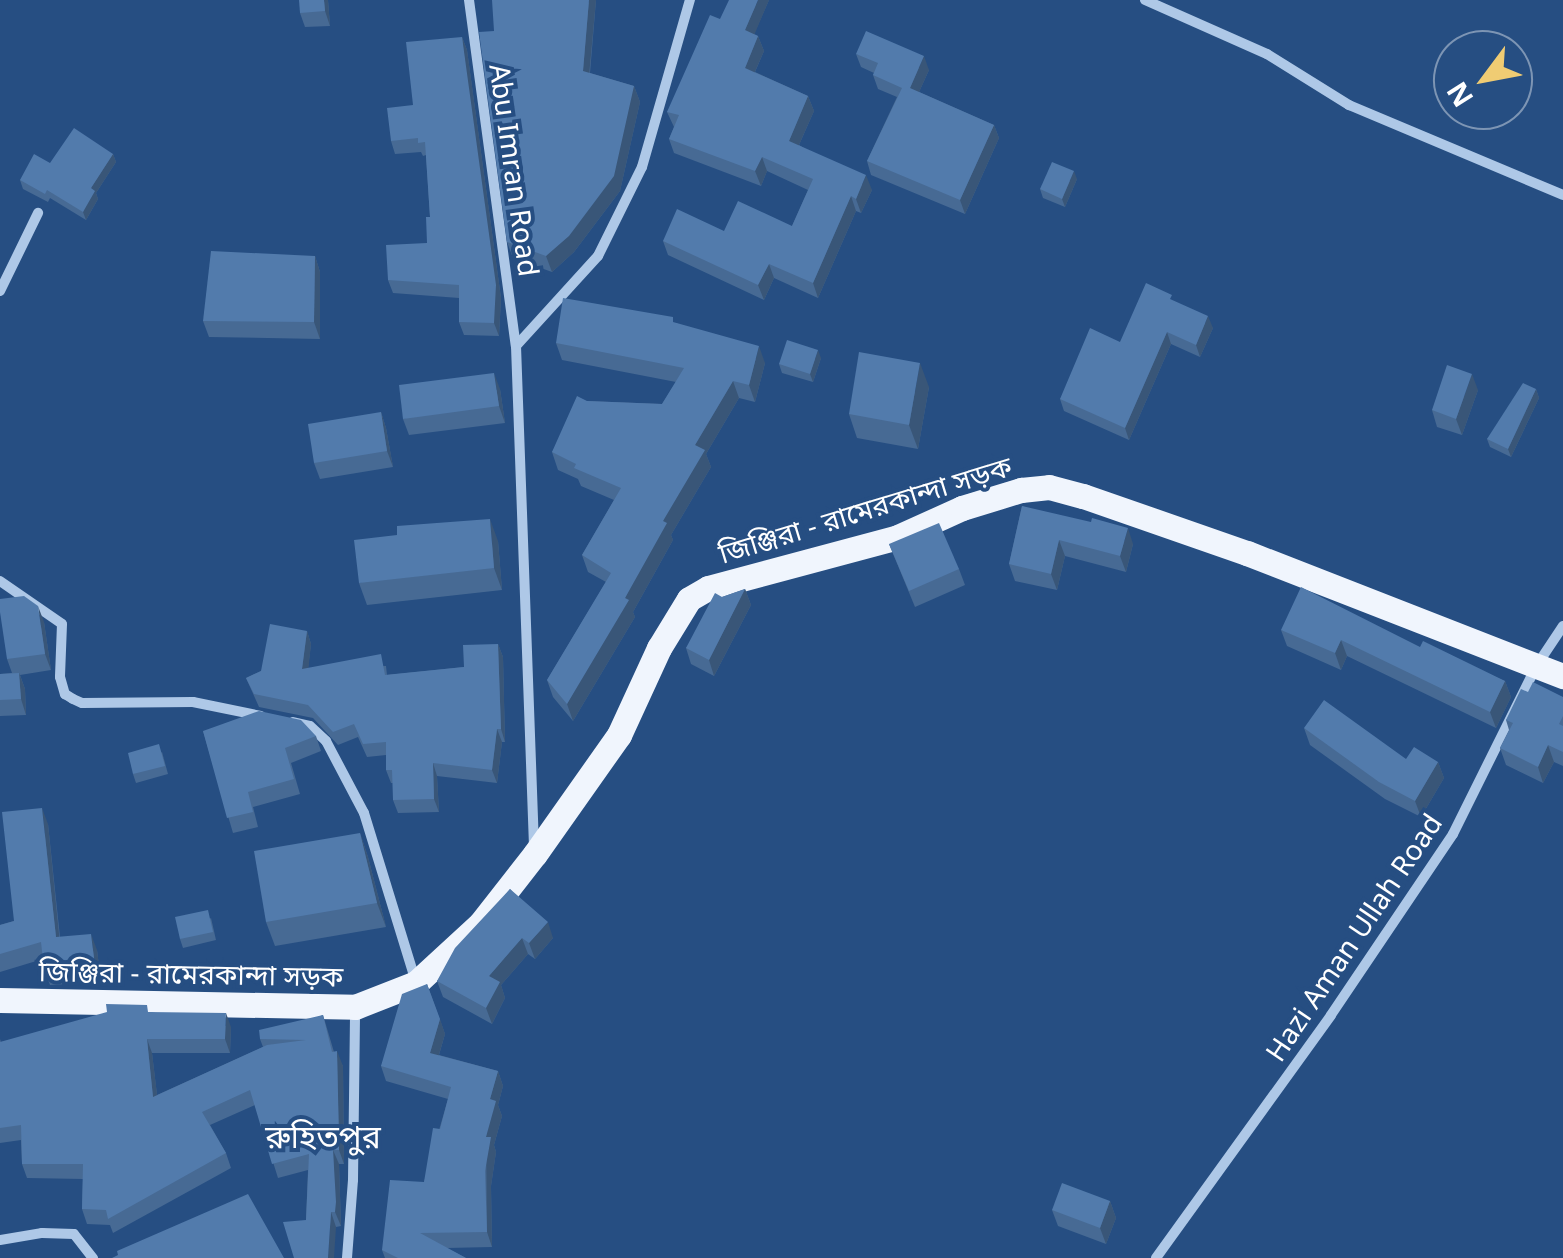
<!DOCTYPE html>
<html>
<head>
<meta charset="utf-8">
<style>
	body { margin:0 }
	#map { position:relative; width:1563px; height:1258px; overflow:hidden; background:#264e82; font-family:"Noto Sans","Noto Sans Bengali",sans-serif }
	div>[style] { position:absolute }
	[style*='--x'] { left:calc(var(--x)*1px); top:calc(var(--y)*1px); width:calc(var(--w)*1px); rotate:calc(var(--a)*1deg) }
	.street>* { height:10px; margin:-5px; padding:0 5px; transform-origin:5px; border-radius:5px; background:#aec8e7 }
	.primary>* { height:25px; margin:-12.5px; padding:0 12.5px; transform-origin:12.5px; border-radius:12.5px; background:#f0f5fd }
	.wall>* { inset:0; background:#476a94 }
	.shaded-wall>* { inset:0; background:#395678 }
	.building>* { inset:0; background:#527bac }
	span { translate:-50% -50%; white-space:nowrap; text-align:center; line-height:1.15; -webkit-text-stroke:8px #264e82; paint-order:stroke }
	.street-label { font-size:28px; color:#fff }
	.quarter-label { font-size:32px; color:#fff }
	.north { position:absolute; left:1433px; top:30px; width:100px; height:100px; box-sizing:border-box; background:#264e82; border:2px solid #7d95b4; border-radius:50%; rotate:238deg; font-size:28px; font-weight:700; line-height:40px; text-align:center; color:#fff }
	.north::after { content:''; display:block; margin:auto; width:35px; height:45px; background:#f0cc73; clip-path:polygon(50% 0,100% 100%,50% 72%,0 100%) }
</style>
</head>
<body>
<div id="map">
	<div class="street">
		<i style="--x:469;--y:0;--w:349;--a:82.3"></i>
		<i style="--x:516;--y:346;--w:500;--a:87.94"></i>
		<i style="--x:1145;--y:0;--w:133;--a:23.9"></i>
		<i style="--x:1267;--y:54;--w:97;--a:31.9"></i>
		<i style="--x:1349;--y:105;--w:232;--a:22.8"></i>
		<i style="--x:0;--y:291;--w:87;--a:-64"></i>
		<i style="--x:516;--y:346;--w:122;--a:-47.7"></i>
		<i style="--x:598;--y:256;--w:99;--a:-63.7"></i>
		<i style="--x:642;--y:167;--w:174;--a:-74"></i>
		<i style="--x:0;--y:581;--w:75;--a:34.7"></i>
		<i style="--x:62;--y:624;--w:53;--a:92.2"></i>
		<i style="--x:60;--y:677;--w:18;--a:74"></i>
		<i style="--x:65;--y:694;--w:9;--a:32"></i>
		<i style="--x:73;--y:699;--w:10;--a:24"></i>
		<i style="--x:82;--y:703;--w:111;--a:-0.5"></i>
		<i style="--x:193;--y:702;--w:69;--a:11.6"></i>
		<i style="--x:293;--y:722;--w:17;--a:13"></i>
		<i style="--x:310;--y:726;--w:22;--a:43"></i>
		<i style="--x:326;--y:741;--w:81;--a:62.2"></i>
		<i style="--x:364;--y:813;--w:177;--a:72.9"></i>
		<i style="--x:0;--y:1240;--w:43;--a:-9.5"></i>
		<i style="--x:42;--y:1233;--w:32;--a:2"></i>
		<i style="--x:74;--y:1234;--w:31;--a:52"></i>
		<i style="--x:347;--y:1258;--w:78;--a:-85.6"></i>
		<i style="--x:353;--y:1180;--w:171;--a:-89.3"></i>
		<i style="--x:1156;--y:1258;--w:299;--a:-54.2"></i>
		<i style="--x:1331;--y:1015;--w:218;--a:-56"></i>
		<i style="--x:1453;--y:834;--w:189;--a:-63.6"></i>
		<i style="--x:1537;--y:665;--w:47;--a:-56.3"></i>
	</div>
	<div class="primary">
		<i style="--x:0;--y:1000;--w:355;--a:1.1"></i>
		<i style="--x:355;--y:1007;--w:66;--a:-21.5"></i>
		<i style="--x:416;--y:983;--w:88;--a:-42.7"></i>
		<i style="--x:481;--y:923;--w:88;--a:-52"></i>
		<i style="--x:535;--y:854;--w:146;--a:-54.8"></i>
		<i style="--x:619;--y:735;--w:96;--a:-65.3"></i>
		<i style="--x:659;--y:648;--w:57;--a:-58.5"></i>
		<i style="--x:689;--y:599;--w:22;--a:-30"></i>
		<i style="--x:708;--y:588;--w:197;--a:-15"></i>
		<i style="--x:898;--y:537;--w:70;--a:-24.4"></i>
		<i style="--x:962;--y:508;--w:62;--a:-17"></i>
		<i style="--x:1021;--y:490;--w:28;--a:-6"></i>
		<i style="--x:1049;--y:487;--w:35;--a:15"></i>
		<i style="--x:1083;--y:496;--w:174;--a:19.2"></i>
		<i style="--x:1247;--y:553;--w:339;--a:21.3"></i>
	</div>
	<div class="wall">
		<i style="clip-path:polygon(328px 0,330px 26px,305px 27px,300px 13px)"></i>
		<i style="clip-path:polygon(596px 0,590px 73px,634px 86px,640px 102px,620px 191px,574px 252px,552px 272px,513px 258px,507px 242px,494px 31px)"></i>
		<i style="clip-path:polygon(769px 0,754px 34px,758px 36px,764px 51px,755px 72px,808px 96px,814px 111px,799px 145px,872px 190px,861px 213px,856px 211px,818px 298px,774px 278px,764px 300px,668px 255px,663px 241px,724px 231px,792px 226px,808px 190px,767px 171px,761px 186px,674px 153px,669px 139px,674px 127px,667px 112px,720px 19px)"></i>
		<i style="clip-path:polygon(462px 37px,467px 50px,501px 298px,499px 336px,464px 335px,459px 322px,459px 298px,393px 293px,388px 280px,427px 243px,430px 217px,426px 155px,423px 156px,421px 152px,395px 154px,391px 141px,413px 105px)"></i>
		<i style="clip-path:polygon(856px 54px,929px 70px,919px 92px,994px 125px,999px 138px,965px 214px,871px 175px,867px 161px,897px 97px,878px 89px,873px 75px,874px 73px,861px 67px)"></i>
		<i style="clip-path:polygon(113px 154px,116px 162px,96px 193px,98px 199px,86px 220px,50px 198px,48px 202px,23px 189px,20px 180px,50px 163px)"></i>
		<i style="clip-path:polygon(1077px 179px,1065px 207px,1043px 198px,1040px 189px)"></i>
		<i style="clip-path:polygon(315px 256px,320px 272px,320px 339px,209px 337px,203px 321px)"></i>
		<i style="clip-path:polygon(1174px 301px,1213px 328px,1200px 357px,1171px 344px,1129px 440px,1064px 411px,1060px 399px,1120px 342px)"></i>
		<i style="clip-path:polygon(676px 323px,765px 363px,755px 402px,739px 398px,706px 454px,711px 467px,671px 535px,673px 540px,633px 612px,635px 617px,573px 721px,553px 697px,547px 680px,606px 582px,588px 572px,582px 555px,614px 500px,581px 486px,578px 479px,558px 470px,552px 452px,587px 401px,662px 404px,676px 382px,562px 360px,556px 343px)"></i>
		<i style="clip-path:polygon(821px 358px,813px 382px,782px 373px,779px 364px)"></i>
		<i style="clip-path:polygon(929px 387px,918px 449px,857px 438px,849px 414px)"></i>
		<i style="clip-path:polygon(500px 389px,505px 423px,409px 435px,403px 419px)"></i>
		<i style="clip-path:polygon(1536px 389px,1539px 398px,1511px 457px,1490px 447px,1487px 439px)"></i>
		<i style="clip-path:polygon(1478px 390px,1462px 435px,1437px 427px,1432px 410px)"></i>
		<i style="clip-path:polygon(381px 412px,386px 428px,393px 467px,320px 479px,314px 463px)"></i>
		<i style="clip-path:polygon(1022px 506px,1133px 544px,1126px 572px,1065px 556px,1057px 590px,1015px 581px,1009px 564px)"></i>
		<i style="clip-path:polygon(498px 541px,502px 590px,367px 605px,359px 583px)"></i>
		<i style="clip-path:polygon(889px 544px,959px 569px,965px 585px,915px 607px)"></i>
		<i style="clip-path:polygon(745px 589px,751px 605px,714px 676px,691px 664px,686px 648px,722px 597px)"></i>
		<i style="clip-path:polygon(44px 622px,51px 670px,20px 675px,25px 689px,26px 715px,0 716px,0 674px,12px 673px,7px 659px)"></i>
		<i style="clip-path:polygon(1281px 630px,1420px 647px,1505px 681px,1511px 697px,1496px 728px,1347px 656px,1341px 670px,1287px 646px)"></i>
		<i style="clip-path:polygon(307px 631px,311px 644px,308px 668px,386px 666px,387px 675px,464px 667px,498px 644px,503px 657px,505px 742px,502px 742px,497px 783px,437px 776px,439px 812px,398px 813px,393px 800px,393px 783px,391px 783px,386px 770px,386px 755px,367px 757px,358px 737px,338px 745px,313px 718px,259px 707px,246px 678px,261px 671px)"></i>
		<i style="clip-path:polygon(1528px 692px,1563px 697px,1563px 766px,1554px 762px,1543px 783px,1506px 765px,1500px 748px,1509px 730px,1506px 720px)"></i>
		<i style="clip-path:polygon(1304px 728px,1406px 759px,1438px 762px,1444px 778px,1421px 817px,1385px 799px,1310px 745px)"></i>
		<i style="clip-path:polygon(203px 731px,316px 736px,321px 751px,291px 763px,300px 794px,253px 807px,258px 827px,233px 833px)"></i>
		<i style="clip-path:polygon(162px 752px,168px 774px,136px 783px,133px 774px)"></i>
		<i style="clip-path:polygon(48px 824px,60px 937px,97px 950px,101px 982px,50px 985px,44px 969px,43px 959px,0 972px,0 925px,14px 921px)"></i>
		<i style="clip-path:polygon(360px 833px,368px 857px,386px 927px,275px 946px,266px 922px)"></i>
		<i style="clip-path:polygon(510px 889px,553px 938px,535px 959px,528px 954px,501px 985px,505px 998px,492px 1024px,443px 997px,437px 981px)"></i>
		<i style="clip-path:polygon(211px 918px,216px 940px,183px 948px,180px 939px)"></i>
		<i style="clip-path:polygon(427px 984px,445px 1034px,439px 1055px,498px 1071px,503px 1086px,498px 1105px,502px 1116px,494px 1145px,496px 1152px,491px 1186px,492px 1247px,447px 1248px,466px 1258px,385px 1258px,382px 1250px,424px 1182px,448px 1099px,386px 1081px,381px 1066px)"></i>
		<i style="clip-path:polygon(150px 1012px,231px 1027px,230px 1053px,152px 1053px,157px 1095px,263px 1047px,260px 1039px,323px 1015px,334px 1052px,343px 1066px,344px 1164px,339px 1164px,341px 1226px,336px 1227px,306px 1220px,308px 1170px,278px 1178px,255px 1105px,210px 1125px,226px 1153px,231px 1168px,113px 1233px,110px 1225px,87px 1224px,82px 1209px,83px 1179px,27px 1178px,22px 1164px,21px 1140px,0 1143px,0 1039px,1px 1042px)"></i>
		<i style="clip-path:polygon(1110px 1201px,1116px 1218px,1106px 1244px,1058px 1226px,1052px 1210px)"></i>
	</div>
	<div class="shaded-wall">
		<i style="clip-path:polygon(324px 0,328px 0,330px 26px,325px 11px)"></i>
		<i style="clip-path:polygon(589px 0,596px 0,588px 87px,583px 71px)"></i>
		<i style="clip-path:polygon(758px 0,769px 0,750px 45px,745px 30px)"></i>
		<i style="clip-path:polygon(758px 36px,764px 51px,750px 83px,745px 68px)"></i>
		<i style="clip-path:polygon(462px 37px,467px 50px,501px 298px,499px 336px,494px 323px)"></i>
		<i style="clip-path:polygon(924px 56px,929px 70px,915px 101px,910px 88px)"></i>
		<i style="clip-path:polygon(634px 86px,640px 102px,620px 191px,574px 252px,552px 272px,546px 256px)"></i>
		<i style="clip-path:polygon(808px 96px,814px 111px,794px 156px,789px 141px)"></i>
		<i style="clip-path:polygon(994px 125px,999px 138px,965px 214px,960px 200px)"></i>
		<i style="clip-path:polygon(113px 154px,116px 162px,96px 193px,98px 199px,86px 220px,83px 212px,91px 188px)"></i>
		<i style="clip-path:polygon(762px 157px,767px 171px,761px 186px,755px 171px)"></i>
		<i style="clip-path:polygon(1074px 171px,1077px 179px,1065px 207px,1062px 199px)"></i>
		<i style="clip-path:polygon(866px 175px,872px 190px,861px 213px,856px 199px)"></i>
		<i style="clip-path:polygon(851px 196px,856px 211px,818px 298px,813px 283px)"></i>
		<i style="clip-path:polygon(315px 256px,320px 272px,320px 339px,314px 322px)"></i>
		<i style="clip-path:polygon(769px 264px,774px 278px,764px 300px,758px 285px)"></i>
		<i style="clip-path:polygon(1208px 316px,1213px 328px,1200px 357px,1196px 345px)"></i>
		<i style="clip-path:polygon(1167px 332px,1171px 344px,1129px 440px,1125px 428px)"></i>
		<i style="clip-path:polygon(759px 346px,765px 363px,755px 402px,749px 385px)"></i>
		<i style="clip-path:polygon(818px 350px,821px 358px,813px 382px,810px 374px)"></i>
		<i style="clip-path:polygon(920px 363px,929px 387px,918px 449px,909px 425px)"></i>
		<i style="clip-path:polygon(494px 373px,500px 389px,505px 423px,499px 406px)"></i>
		<i style="clip-path:polygon(1472px 374px,1478px 390px,1462px 435px,1456px 419px)"></i>
		<i style="clip-path:polygon(733px 381px,739px 398px,706px 454px,711px 467px,671px 535px,673px 540px,633px 612px,635px 617px,573px 721px,567px 704px,625px 598px,663px 521px,695px 445px)"></i>
		<i style="clip-path:polygon(1536px 389px,1539px 398px,1511px 457px,1508px 449px)"></i>
		<i style="clip-path:polygon(381px 412px,386px 428px,393px 467px,387px 451px)"></i>
		<i style="clip-path:polygon(490px 519px,498px 541px,502px 590px,494px 568px)"></i>
		<i style="clip-path:polygon(1128px 528px,1133px 544px,1126px 572px,1120px 556px)"></i>
		<i style="clip-path:polygon(1059px 540px,1065px 556px,1057px 590px,1051px 574px)"></i>
		<i style="clip-path:polygon(745px 589px,751px 605px,714px 676px,709px 660px)"></i>
		<i style="clip-path:polygon(38px 606px,44px 622px,51px 670px,45px 654px)"></i>
		<i style="clip-path:polygon(307px 631px,311px 644px,307px 682px,302px 669px)"></i>
		<i style="clip-path:polygon(1341px 640px,1347px 656px,1341px 670px,1335px 653px)"></i>
		<i style="clip-path:polygon(498px 644px,503px 657px,505px 742px,501px 729px)"></i>
		<i style="clip-path:polygon(19px 673px,25px 689px,26px 715px,21px 699px)"></i>
		<i style="clip-path:polygon(1505px 681px,1511px 697px,1496px 728px,1490px 712px)"></i>
		<i style="clip-path:polygon(497px 729px,502px 742px,497px 783px,492px 770px)"></i>
		<i style="clip-path:polygon(1548px 745px,1554px 762px,1543px 783px,1538px 767px)"></i>
		<i style="clip-path:polygon(1438px 762px,1444px 778px,1421px 817px,1415px 801px)"></i>
		<i style="clip-path:polygon(433px 763px,437px 776px,439px 812px,434px 799px)"></i>
		<i style="clip-path:polygon(42px 808px,48px 824px,61px 954px,56px 937px)"></i>
		<i style="clip-path:polygon(360px 833px,368px 857px,386px 927px,377px 903px)"></i>
		<i style="clip-path:polygon(548px 922px,553px 938px,535px 959px,529px 943px)"></i>
		<i style="clip-path:polygon(91px 934px,97px 950px,101px 982px,95px 966px)"></i>
		<i style="clip-path:polygon(522px 938px,528px 954px,501px 985px,505px 998px,492px 1024px,486px 1008px,489px 976px)"></i>
		<i style="clip-path:polygon(226px 1013px,231px 1027px,230px 1053px,225px 1039px)"></i>
		<i style="clip-path:polygon(440px 1019px,445px 1034px,435px 1068px,430px 1053px)"></i>
		<i style="clip-path:polygon(147px 1039px,152px 1053px,159px 1111px,153px 1097px)"></i>
		<i style="clip-path:polygon(337px 1051px,343px 1066px,344px 1164px,339px 1150px)"></i>
		<i style="clip-path:polygon(498px 1071px,503px 1086px,498px 1105px,502px 1116px,494px 1145px,496px 1152px,491px 1186px,492px 1247px,487px 1232px,486px 1137px,490px 1099px)"></i>
		<i style="clip-path:polygon(333px 1150px,339px 1164px,341px 1226px,335px 1212px)"></i>
		<i style="clip-path:polygon(1110px 1201px,1116px 1218px,1106px 1244px,1100px 1228px)"></i>
		<i style="clip-path:polygon(331px 1212px,336px 1227px,334px 1258px,328px 1258px)"></i>
	</div>
	<div class="building">
		<i style="clip-path:polygon(299px 0,324px 0,325px 11px,300px 13px)"></i>
		<i style="clip-path:polygon(492px 0,589px 0,583px 71px,634px 86px,614px 176px,569px 236px,546px 256px,507px 242px,479px 32px,494px 31px)"></i>
		<i style="clip-path:polygon(729px 0,758px 0,745px 30px,758px 36px,745px 68px,808px 96px,789px 141px,866px 175px,856px 199px,851px 196px,813px 283px,769px 264px,758px 285px,663px 241px,677px 209px,724px 231px,738px 201px,792px 226px,813px 179px,762px 157px,755px 171px,669px 139px,679px 115px,667px 112px,691px 58px,710px 15px,720px 19px)"></i>
		<i style="clip-path:polygon(866px 31px,924px 56px,910px 88px,994px 125px,960px 200px,867px 161px,902px 88px,873px 75px,878px 63px,856px 54px)"></i>
		<i style="clip-path:polygon(462px 37px,496px 285px,494px 323px,459px 322px,459px 285px,388px 280px,386px 245px,427px 243px,426px 217px,430px 217px,425px 142px,418px 143px,418px 138px,391px 141px,387px 108px,413px 105px,406px 42px)"></i>
		<i style="clip-path:polygon(74px 128px,113px 154px,91px 188px,95px 191px,83px 212px,47px 190px,45px 194px,20px 180px,34px 154px,50px 163px)"></i>
		<i style="clip-path:polygon(1052px 162px,1074px 171px,1062px 199px,1040px 189px)"></i>
		<i style="clip-path:polygon(211px 251px,315px 256px,314px 322px,203px 321px)"></i>
		<i style="clip-path:polygon(1146px 283px,1172px 295px,1170px 299px,1208px 316px,1196px 345px,1167px 332px,1125px 428px,1060px 399px,1090px 328px,1120px 342px)"></i>
		<i style="clip-path:polygon(563px 298px,673px 317px,673px 322px,759px 346px,749px 385px,733px 381px,695px 445px,705px 450px,663px 521px,667px 523px,625px 598px,629px 600px,567px 704px,547px 680px,611px 573px,582px 555px,621px 488px,574px 468px,576px 464px,552px 452px,577px 396px,587px 401px,662px 404px,684px 368px,556px 343px)"></i>
		<i style="clip-path:polygon(787px 340px,818px 350px,810px 374px,779px 364px)"></i>
		<i style="clip-path:polygon(859px 352px,920px 363px,909px 425px,849px 414px)"></i>
		<i style="clip-path:polygon(1447px 365px,1472px 374px,1456px 419px,1432px 410px)"></i>
		<i style="clip-path:polygon(494px 373px,499px 406px,403px 419px,399px 385px)"></i>
		<i style="clip-path:polygon(1523px 383px,1536px 389px,1508px 449px,1487px 439px)"></i>
		<i style="clip-path:polygon(381px 412px,387px 451px,314px 463px,308px 424px)"></i>
		<i style="clip-path:polygon(1022px 506px,1091px 522px,1092px 518px,1128px 528px,1120px 556px,1059px 540px,1051px 574px,1009px 564px)"></i>
		<i style="clip-path:polygon(490px 519px,494px 568px,359px 583px,354px 540px,397px 535px,397px 526px)"></i>
		<i style="clip-path:polygon(939px 523px,959px 569px,909px 591px,889px 544px)"></i>
		<i style="clip-path:polygon(1301px 587px,1420px 647px,1423px 641px,1505px 681px,1490px 712px,1341px 640px,1335px 653px,1281px 630px)"></i>
		<i style="clip-path:polygon(745px 589px,709px 660px,686px 648px,715px 593px,722px 597px)"></i>
		<i style="clip-path:polygon(24px 596px,38px 606px,45px 654px,7px 659px,0 612px,0 599px)"></i>
		<i style="clip-path:polygon(270px 624px,307px 631px,302px 669px,381px 654px,385px 675px,464px 667px,463px 645px,498px 644px,501px 729px,497px 729px,492px 770px,433px 763px,434px 799px,393px 800px,392px 770px,386px 770px,386px 742px,363px 744px,354px 724px,333px 732px,308px 705px,254px 694px,246px 678px,261px 671px)"></i>
		<i style="clip-path:polygon(19px 673px,21px 699px,0 700px,0 674px)"></i>
		<i style="clip-path:polygon(1533px 682px,1563px 697px,1563px 716px,1559px 724px,1563px 726px,1563px 752px,1548px 745px,1538px 767px,1500px 748px,1513px 723px,1506px 720px,1521px 689px,1528px 692px)"></i>
		<i style="clip-path:polygon(1324px 700px,1406px 759px,1414px 747px,1438px 762px,1415px 801px,1379px 782px,1304px 728px)"></i>
		<i style="clip-path:polygon(259px 711px,301px 720px,316px 736px,285px 748px,294px 779px,248px 792px,253px 812px,227px 818px,203px 731px)"></i>
		<i style="clip-path:polygon(159px 744px,165px 766px,133px 774px,128px 753px)"></i>
		<i style="clip-path:polygon(42px 808px,56px 937px,91px 934px,95px 966px,44px 969px,41px 942px,0 954px,0 925px,14px 921px,2px 812px)"></i>
		<i style="clip-path:polygon(360px 833px,377px 903px,266px 922px,254px 851px)"></i>
		<i style="clip-path:polygon(510px 889px,548px 922px,529px 943px,522px 938px,489px 976px,500px 982px,486px 1008px,437px 981px,455px 948px)"></i>
		<i style="clip-path:polygon(208px 910px,213px 932px,180px 939px,175px 917px)"></i>
		<i style="clip-path:polygon(427px 984px,440px 1019px,430px 1053px,498px 1071px,490px 1099px,496px 1101px,486px 1137px,491px 1137px,485px 1171px,487px 1232px,420px 1233px,466px 1258px,398px 1258px,382px 1250px,390px 1180px,424px 1182px,433px 1128px,440px 1129px,451px 1087px,381px 1066px,402px 994px)"></i>
		<i style="clip-path:polygon(106px 1004px,147px 1005px,148px 1012px,226px 1013px,225px 1039px,147px 1039px,153px 1097px,267px 1045px,306px 1040px,260px 1039px,259px 1030px,323px 1015px,332px 1052px,337px 1051px,339px 1138px,339px 1150px,333px 1150px,336px 1202px,335px 1212px,331px 1212px,328px 1258px,294px 1258px,283px 1222px,306px 1220px,309px 1154px,272px 1164px,250px 1090px,202px 1112px,226px 1153px,108px 1219px,106px 1210px,82px 1209px,83px 1164px,22px 1164px,21px 1125px,0 1128px,0 1042px,107px 1012px)"></i>
		<i style="clip-path:polygon(1062px 1183px,1110px 1201px,1100px 1228px,1052px 1210px)"></i>
		<i style="clip-path:polygon(248px 1194px,284px 1258px,112px 1258px,118px 1255px,117px 1251px)"></i>
	</div>
	<div class="street-label">
		<span style="left:515px;top:170px;rotate:82deg">Abu Imran Road</span>
		<span style="left:865px;top:509px;rotate:-17deg">জিঞ্জিরা - রামেরকান্দা সড়ক</span>
		<span style="left:1353px;top:937px;rotate:-56deg">Hazi Aman Ullah Road</span>
		<span style="left:191px;top:973px;rotate:1deg">জিঞ্জিরা - রামেরকান্দা সড়ক</span>
	</div>
	<div class="quarter-label">
		<span style="left:323px;top:1136px">রুহিতপুর</span>
	</div>
	<div class="north">N</div>
</div>
</body>
</html>
